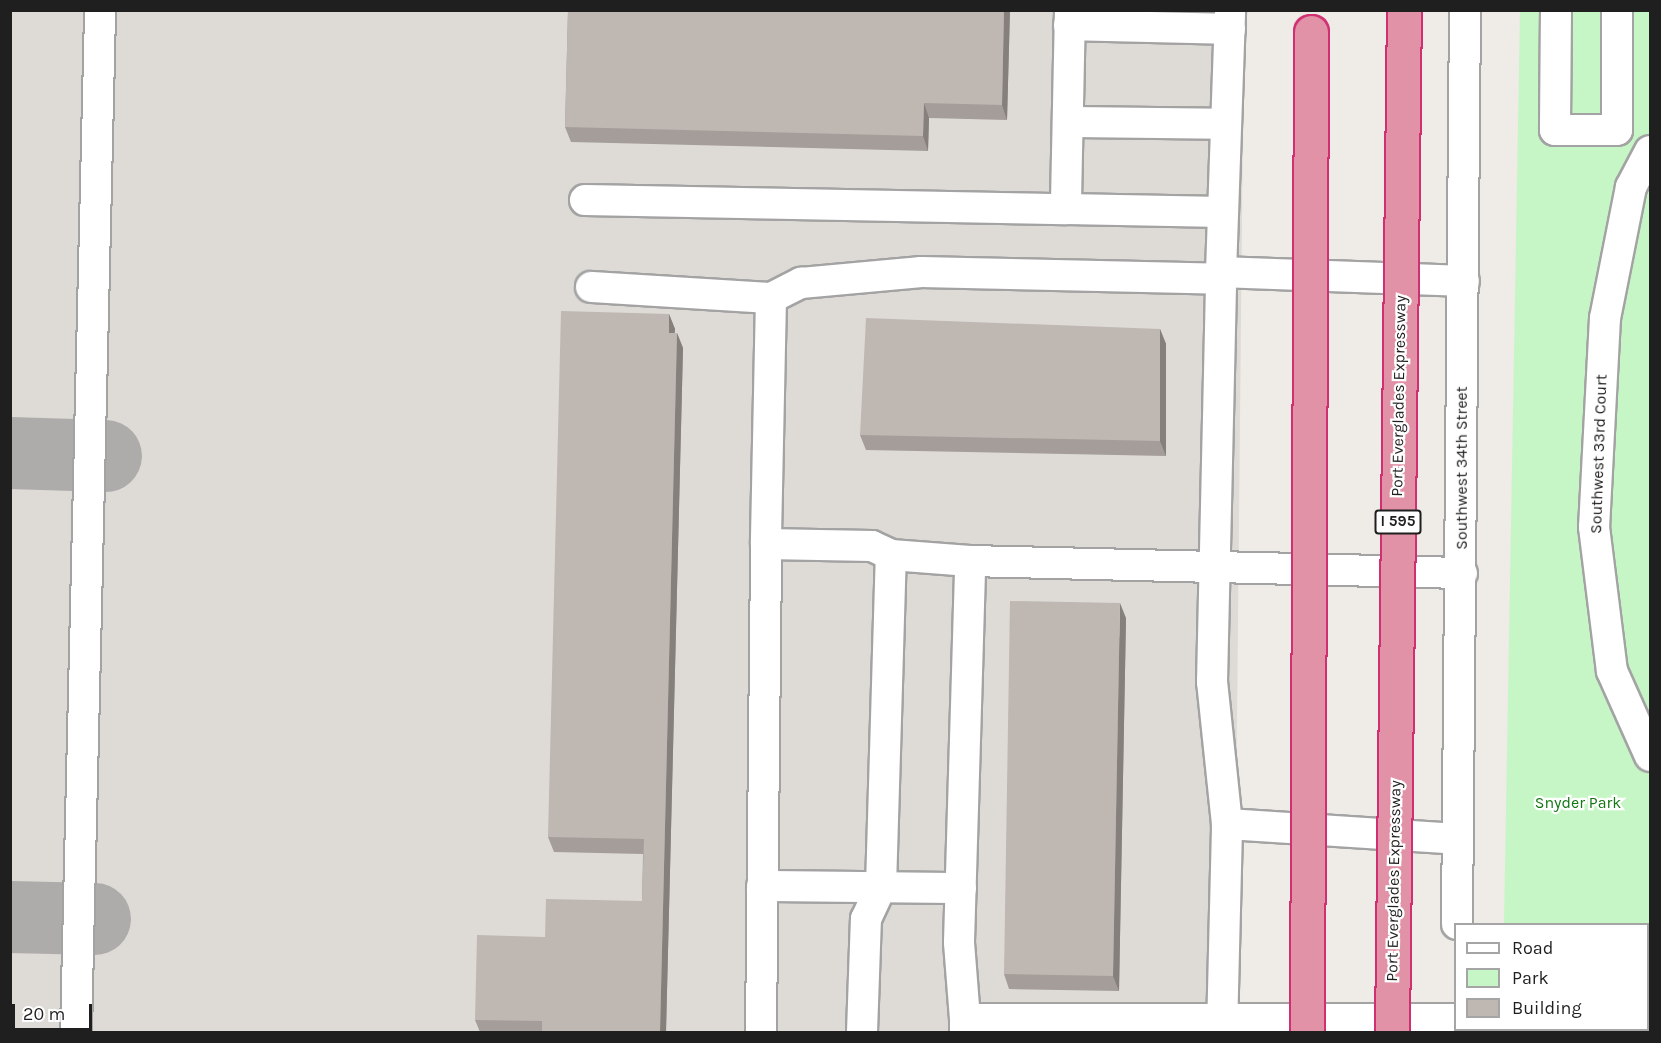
<!DOCTYPE html>
<html>
<head>
<meta charset="utf-8">
<style>
	body { margin:0 }
	#map { position:relative; width:1661px; height:1043px; overflow:hidden; background:#efebe6; font-family:Karla,sans-serif }
	div>[style] { position:absolute }
	[style*='--x'] { left:calc(var(--x)*1px); top:calc(var(--y)*1px); width:calc(var(--w)*1px); rotate:calc(var(--a)*1deg) }
	.airport>* { inset:0; background:#dedbd7 }
	.park>* { inset:0; background:#c6f6c6 }
	.taxiway>* { height:72px; margin:-36px; padding:0 36px; transform-origin:36px; border-radius:36px; background:#aeacaa }
	.roads { filter:drop-shadow(2px 0 #a3a3a3) drop-shadow(-2px 0 #a3a3a3) drop-shadow(0 2px #a3a3a3) drop-shadow(0 -2px #a3a3a3) }
	.minor>* { height:30px; margin:-15px; padding:0 15px; transform-origin:15px; border-radius:15px; background:#fff }
	.bridges { filter:drop-shadow(2px 0 #d03072) drop-shadow(-2px 0 #d03072) drop-shadow(0 2px #d03072) drop-shadow(0 -2px #d03072) }
	.highway-bridge>* { height:33px; margin:-16.5px; padding:0 16.5px; transform-origin:16.5px; border-radius:16.5px; background:#e192a6 }
	.wall>* { inset:0; background:#a49d99 }
	.shaded-wall>* { inset:0; background:#86807d }
	.building>* { inset:0; background:#bfb7b2 }
	span { translate:-50% -50%; white-space:nowrap; text-align:center; line-height:1.15; -webkit-text-stroke:4.5px #fff; paint-order:stroke }
	.shield-label span { padding:2px 4px; background:#fff; border:2px solid; border-radius:4px; -webkit-text-stroke-width:0 }
	.shield-label { font-size:15px; color:#1f1f1f; font-weight:700 }
	.street-label { font-size:16px; color:#1f1f1f }
	.park-label { font-size:16px; color:#137714 }
	.frame { position:absolute; inset:0; border:12px solid #1f1f1f; pointer-events:none }
	.legend { position:absolute; left:1454px; top:923px; width:195px; height:108px; box-sizing:border-box; background:#fff; border:2px solid #a5a5a5; margin:0; padding:8px 10px; list-style:none; font-size:18px; color:#1f1f1f }
	.legend li { display:flex; align-items:center; gap:12px; height:30px }
	.legend b { width:30px; border:2px solid #a5a5a5 }
	.scale { position:absolute; left:12px; top:1004px; width:80px; height:27px; box-sizing:border-box; border:3px solid #1f1f1f; border-top:0; padding-left:8px; font-size:18px; line-height:21px; white-space:nowrap; color:#1f1f1f; -webkit-text-stroke:4px #fff; paint-order:stroke }
</style>
</head>
<body>
<div id="map">
	<div class="airport">
		<i style="clip-path:polygon(10px 11px,1244px 11px,1234px 1032px,11px 1032px)"></i>
	</div>
	<div class="park">
		<i style="clip-path:polygon(1520px 11px,1650px 11px,1650px 1032px,1502px 1032px,1648px 1030px,1648px 924px,1504px 924px)"></i>
	</div>
	<div class="taxiway">
		<i style="--x:10;--y:453;--w:96;--a:1.8"></i>
		<i style="--x:10;--y:917;--w:85;--a:1.3"></i>
	</div>
	<div class="roads">
		<div class="minor">
			<i style="--x:1070;--y:10;--w:199;--a:91.2"></i>
			<i style="--x:1066;--y:209;--w:157;--a:1.1"></i>
			<i style="--x:1556;--y:10;--w:120;--a:90.5"></i>
			<i style="--x:1555;--y:130;--w:62;--a:0"></i>
			<i style="--x:1617;--y:130;--w:120;--a:-90"></i>
			<i style="--x:1069;--y:25;--w:161;--a:1.4"></i>
			<i style="--x:1068;--y:122;--w:158;--a:0.7"></i>
			<i style="--x:1650;--y:151;--w:41;--a:117.8"></i>
			<i style="--x:1631;--y:187;--w:134;--a:101.2"></i>
			<i style="--x:1605;--y:318;--w:209;--a:93"></i>
			<i style="--x:1594;--y:527;--w:145;--a:82.9"></i>
			<i style="--x:1612;--y:671;--w:93;--a:65.9"></i>
			<i style="--x:585;--y:200;--w:481;--a:1.1"></i>
			<i style="--x:1221;--y:272;--w:262;--a:-88"></i>
			<i style="--x:591;--y:287;--w:180;--a:3.5"></i>
			<i style="--x:771;--y:298;--w:246;--a:91.2"></i>
			<i style="--x:771;--y:298;--w:34;--a:-27"></i>
			<i style="--x:801;--y:283;--w:121;--a:-5.2"></i>
			<i style="--x:921;--y:272;--w:300;--a:1.3"></i>
			<i style="--x:1227;--y:824;--w:231;--a:3.7"></i>
			<i style="--x:762;--y:886;--w:199;--a:0.6"></i>
			<i style="--x:1457;--y:924;--w:914;--a:-89.5"></i>
			<i style="--x:965;--y:1019;--w:77;--a:-94.5"></i>
			<i style="--x:959;--y:942;--w:381;--a:-88.3"></i>
			<i style="--x:76;--y:1032;--w:1022;--a:-88.65"></i>
			<i style="--x:761;--y:1032;--w:488;--a:-89.4"></i>
			<i style="--x:766;--y:544;--w:106;--a:1.1"></i>
			<i style="--x:872;--y:546;--w:21;--a:25"></i>
			<i style="--x:891;--y:555;--w:79;--a:4.3"></i>
			<i style="--x:970;--y:561;--w:492;--a:1.4"></i>
			<i style="--x:862;--y:1032;--w:113;--a:-88"></i>
			<i style="--x:866;--y:919;--w:35;--a:-65"></i>
			<i style="--x:881;--y:887;--w:332;--a:-88.3"></i>
			<i style="--x:965;--y:1032;--w:13;--a:-90"></i>
			<i style="--x:965;--y:1019;--w:491;--a:0"></i>
			<i style="--x:1222;--y:1032;--w:208;--a:-88.6"></i>
			<i style="--x:1227;--y:824;--w:143;--a:-96"></i>
			<i style="--x:1212;--y:682;--w:410;--a:-88.7"></i>
			<i style="--x:1221;--y:272;--w:243;--a:2.1"></i>
		</div>
	</div>
	<div class="bridges">
		<div class="highway-bridge">
			<i style="--x:1307;--y:1032;--w:1000;--a:-89.77"></i>
			<i style="--x:1392;--y:1032;--w:1022;--a:-89.33"></i>
		</div>
	</div>
	<div class="wall">
		<i style="clip-path:polygon(568px 10px,1010px 10px,1007px 120px,929px 118px,928px 151px,571px 142px,565px 127px)"></i>
		<i style="clip-path:polygon(669px 314px,675px 329px,674px 333px,677px 333px,683px 348px,666px 1032px,480px 1032px,475px 1020px,545px 937px,642px 901px,643px 854px,554px 852px,548px 837px)"></i>
		<i style="clip-path:polygon(1160px 329px,1166px 344px,1166px 456px,866px 450px,860px 435px)"></i>
		<i style="clip-path:polygon(1126px 618px,1119px 991px,1009px 989px,1004px 974px)"></i>
	</div>
	<div class="shaded-wall">
		<i style="clip-path:polygon(1004px 10px,1010px 10px,1007px 120px,1002px 105px)"></i>
		<i style="clip-path:polygon(924px 103px,929px 118px,928px 151px,923px 136px)"></i>
		<i style="clip-path:polygon(669px 314px,675px 329px,674px 348px,669px 333px)"></i>
		<i style="clip-path:polygon(1160px 329px,1166px 344px,1166px 456px,1160px 441px)"></i>
		<i style="clip-path:polygon(677px 333px,683px 348px,666px 1032px,660px 1032px)"></i>
		<i style="clip-path:polygon(1120px 603px,1126px 618px,1119px 991px,1113px 976px)"></i>
	</div>
	<div class="building">
		<i style="clip-path:polygon(568px 10px,1004px 10px,1002px 105px,924px 103px,923px 136px,565px 127px)"></i>
		<i style="clip-path:polygon(561px 311px,669px 314px,669px 333px,677px 333px,660px 1032px,542px 1032px,542px 1021px,475px 1020px,477px 935px,545px 937px,546px 899px,642px 901px,644px 839px,548px 837px)"></i>
		<i style="clip-path:polygon(866px 318px,1160px 329px,1160px 441px,860px 435px)"></i>
		<i style="clip-path:polygon(1010px 601px,1120px 603px,1113px 976px,1004px 974px)"></i>
	</div>
	<div class="shield-label">
		<span style="left:1398px;top:522px">I 595</span>
	</div>
	<div class="street-label">
		<span style="left:1399px;top:396px;rotate:-89deg">Port Everglades Expressway</span>
		<span style="left:1599px;top:454px;rotate:-88deg">Southwest 33rd Court</span>
		<span style="left:1462px;top:468px;rotate:-90deg">Southwest 34th Street</span>
		<span style="left:1394px;top:881px;rotate:-89deg">Port Everglades Expressway</span>
	</div>
	<div class="park-label">
		<span style="left:1578px;top:803px">Snyder Park</span>
	</div>
	<div class="frame"></div>
	<ul class="legend">
	<li><b style="height:8px;background:#fff"></b>Road</li>
	<li><b style="height:16px;background:#c6f6c6"></b>Park</li>
	<li><b style="height:16px;background:#bfb7b2"></b>Building</li>
	</ul>
	<div class="scale">20 m</div>
</div>
</body>
</html>
